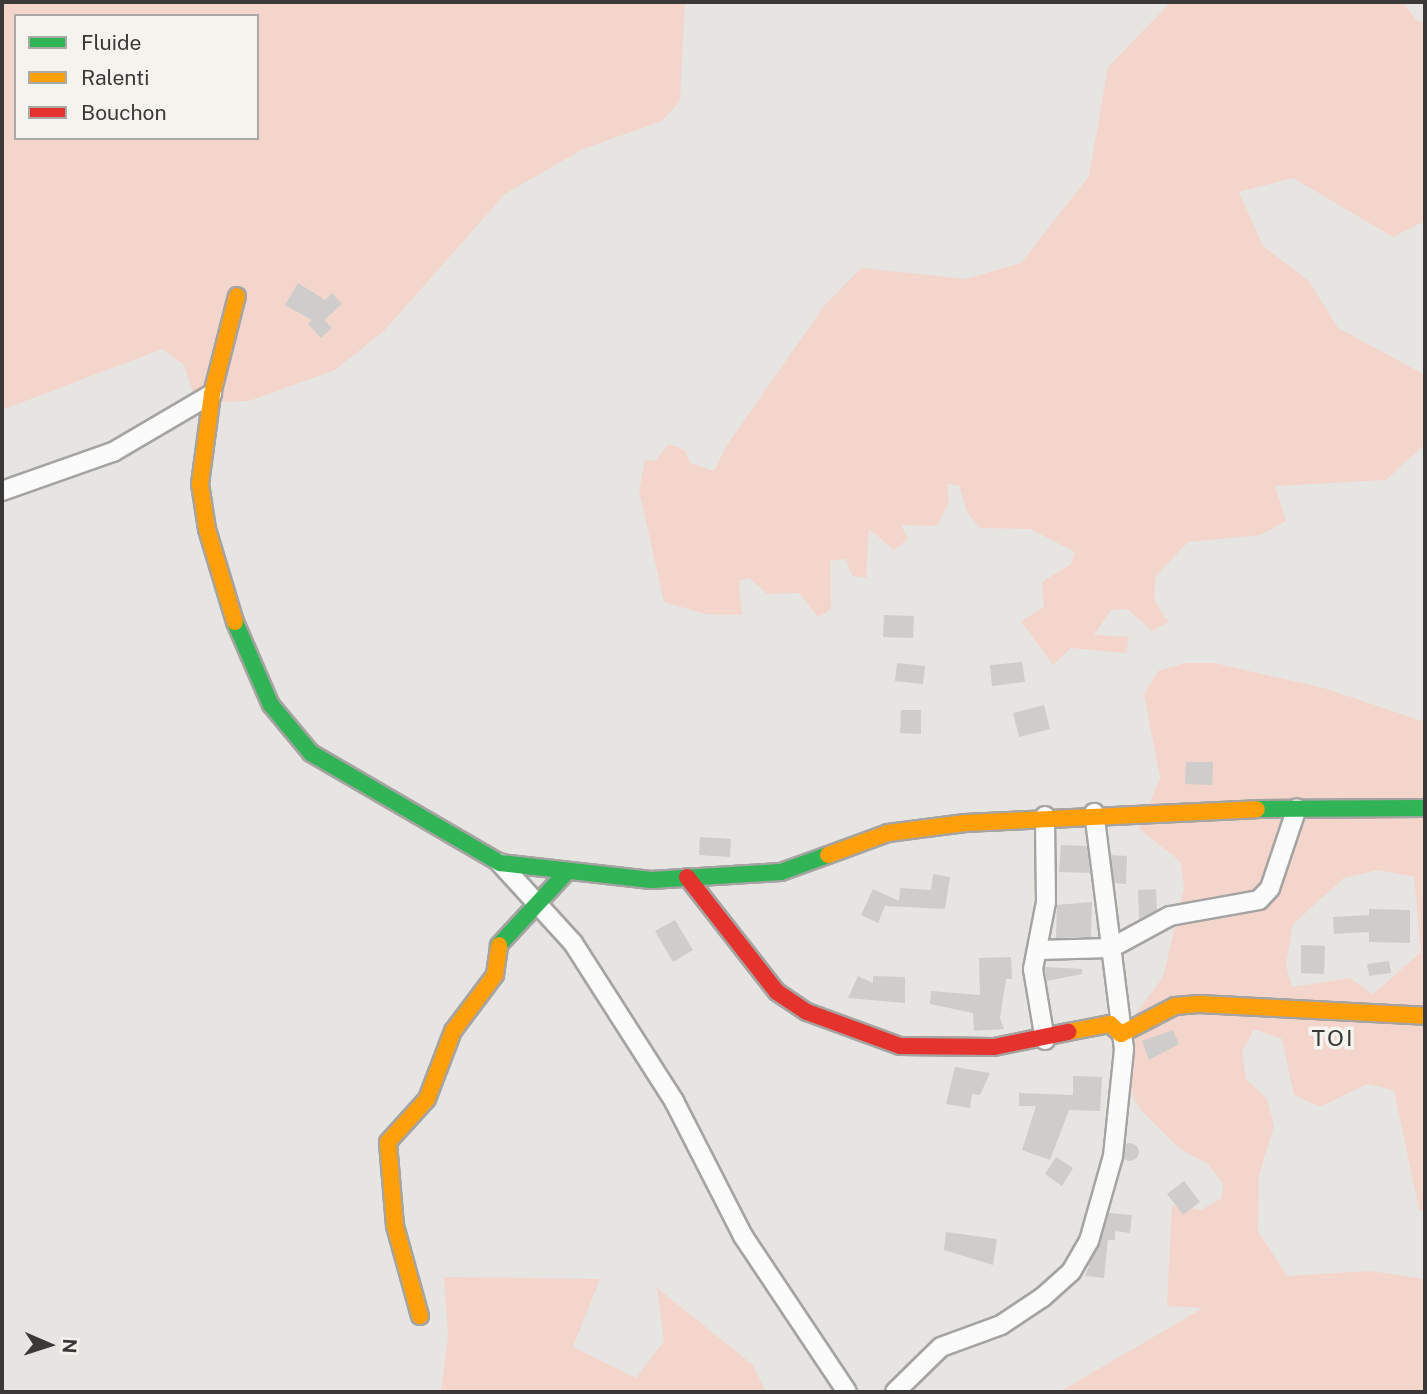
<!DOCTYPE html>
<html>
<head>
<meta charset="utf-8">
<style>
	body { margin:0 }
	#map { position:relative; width:1427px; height:1394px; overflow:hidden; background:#e7e5e2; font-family:"Public Sans",sans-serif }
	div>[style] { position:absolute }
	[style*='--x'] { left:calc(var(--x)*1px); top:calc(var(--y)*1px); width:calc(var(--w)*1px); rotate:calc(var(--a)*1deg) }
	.green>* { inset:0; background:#f4d5cb }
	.building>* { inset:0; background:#cecdcb }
	.round { border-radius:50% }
	.roads { filter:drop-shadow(2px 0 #a5a4a2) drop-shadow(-2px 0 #a5a4a2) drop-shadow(0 2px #a5a4a2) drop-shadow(0 -2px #a5a4a2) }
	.street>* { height:18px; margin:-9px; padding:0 9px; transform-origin:9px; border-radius:9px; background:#fbfbfb }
	.fast>* { height:16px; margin:-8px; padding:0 8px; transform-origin:8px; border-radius:8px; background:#30b455 }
	.slow>* { height:16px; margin:-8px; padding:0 8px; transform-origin:8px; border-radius:8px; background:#ff9f0a }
	.jam>* { height:16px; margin:-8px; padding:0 8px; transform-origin:8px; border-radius:8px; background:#e5322d }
	span { translate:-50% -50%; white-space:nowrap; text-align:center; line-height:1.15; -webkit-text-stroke:7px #f5f3ee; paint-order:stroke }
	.quarter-label { font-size:23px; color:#3a3938; letter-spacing:2px }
	.frame { position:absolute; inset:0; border:4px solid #3a3938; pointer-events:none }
	.legend { position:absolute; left:14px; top:14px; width:245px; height:126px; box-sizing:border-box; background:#f5f3ee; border:2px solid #aaa9a5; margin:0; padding:9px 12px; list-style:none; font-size:21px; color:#3a3938 }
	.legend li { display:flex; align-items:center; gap:14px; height:35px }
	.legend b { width:35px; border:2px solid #aaa9a5 }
	.north { position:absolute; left:14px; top:1310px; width:70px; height:70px; -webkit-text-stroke:5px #f5f3ee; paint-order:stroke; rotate:93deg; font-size:19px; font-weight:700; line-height:28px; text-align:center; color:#3a3938 }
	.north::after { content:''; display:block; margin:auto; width:24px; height:32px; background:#3a3938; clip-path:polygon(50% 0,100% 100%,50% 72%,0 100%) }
</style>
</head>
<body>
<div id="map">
	<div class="green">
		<i style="clip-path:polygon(evenodd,2px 2px,685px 2px,680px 101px,662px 121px,583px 149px,505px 194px,384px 331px,335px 370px,249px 401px,221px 402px,193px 392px,184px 365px,162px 349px,2px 410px,2px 2px,16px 16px,257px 16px,257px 138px,16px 138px,16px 16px)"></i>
		<i style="clip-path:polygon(1171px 2px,1404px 2px,1415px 19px,1425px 23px,1425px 221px,1393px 237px,1293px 178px,1239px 192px,1263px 246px,1309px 281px,1338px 328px,1425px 375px,1425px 444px,1386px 480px,1275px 486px,1286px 521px,1261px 535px,1188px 542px,1156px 576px,1154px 599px,1168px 622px,1152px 631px,1127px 609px,1111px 610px,1094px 635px,1129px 637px,1126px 653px,1071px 648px,1053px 665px,1021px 621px,1044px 607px,1042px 582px,1071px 564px,1075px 552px,1030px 529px,980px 528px,967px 512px,959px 485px,947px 484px,949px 502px,937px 526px,901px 525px,908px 539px,894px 550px,869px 529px,866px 578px,852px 576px,846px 559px,830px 561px,831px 609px,818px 617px,799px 593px,767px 594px,749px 578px,739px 581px,742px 615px,705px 614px,664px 602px,639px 491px,645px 460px,655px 461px,669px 444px,685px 450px,690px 463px,714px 471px,727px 445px,824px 306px,861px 268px,966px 279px,1021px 263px,1089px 176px,1108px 67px)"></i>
		<i style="clip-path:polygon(evenodd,1185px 663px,1214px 663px,1324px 688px,1425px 722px,1425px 1211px,1419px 1210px,1394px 1090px,1367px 1084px,1320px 1107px,1294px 1095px,1282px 1039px,1254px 1029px,1242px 1052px,1246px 1079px,1267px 1099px,1274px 1126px,1259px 1175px,1258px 1231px,1287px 1276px,1370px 1271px,1425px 1279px,1425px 1392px,1059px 1392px,1203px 1308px,1167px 1306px,1172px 1205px,1201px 1210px,1222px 1198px,1223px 1183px,1208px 1164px,1180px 1149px,1140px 1109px,1114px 1057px,1110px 1024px,1121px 1034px,1163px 977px,1184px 889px,1181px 862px,1139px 829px,1160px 778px,1144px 694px,1158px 671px,1185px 663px,1378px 870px,1414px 877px,1421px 952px,1373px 994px,1350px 978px,1292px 987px,1286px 965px,1293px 924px,1344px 878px,1378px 870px)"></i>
		<i style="clip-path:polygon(444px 1277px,600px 1279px,573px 1347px,636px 1378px,664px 1341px,657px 1288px,753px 1365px,766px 1392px,441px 1392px,448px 1336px)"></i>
	</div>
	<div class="building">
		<i style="clip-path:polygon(298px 283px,325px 300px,332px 293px,342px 304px,324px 320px,332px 328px,321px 338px,308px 324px,312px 320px,285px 305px)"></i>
		<i style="clip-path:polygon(884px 615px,914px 616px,913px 638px,883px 637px)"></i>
		<i style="clip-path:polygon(1022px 662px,1025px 682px,992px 686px,990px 665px)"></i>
		<i style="clip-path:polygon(897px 663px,925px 666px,923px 684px,895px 681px)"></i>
		<i style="clip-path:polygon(1044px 705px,1050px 729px,1019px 737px,1013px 713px)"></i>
		<i style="clip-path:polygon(901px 710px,921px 710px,921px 734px,900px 733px)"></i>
		<i style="clip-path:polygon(1186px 762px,1213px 762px,1212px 785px,1185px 784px)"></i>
		<i style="clip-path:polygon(700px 837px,731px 839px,730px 857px,699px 855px)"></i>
		<i style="clip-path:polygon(1061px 845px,1087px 846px,1090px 873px,1059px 872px)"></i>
		<i style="clip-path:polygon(1111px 855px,1127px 856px,1126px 884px,1114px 883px)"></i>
		<i style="clip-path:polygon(933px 874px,950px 877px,945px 909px,885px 906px,878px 923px,861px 915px,873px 889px,899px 901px,900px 888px,931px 890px)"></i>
		<i style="clip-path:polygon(1156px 889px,1157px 910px,1139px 919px,1138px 890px)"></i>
		<i style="clip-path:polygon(1092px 902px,1091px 937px,1056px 938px,1057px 905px)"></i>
		<i style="clip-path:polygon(1369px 909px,1410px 910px,1410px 943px,1369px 942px,1369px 932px,1334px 934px,1333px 917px,1369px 915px)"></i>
		<i style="clip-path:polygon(675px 920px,693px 950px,673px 962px,655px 931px)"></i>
		<i style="clip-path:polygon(1301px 945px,1325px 946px,1324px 974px,1301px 973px)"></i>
		<i style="clip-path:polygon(1011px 957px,1012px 979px,1006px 979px,1000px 1018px,1004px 1029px,974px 1031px,973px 1013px,930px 1004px,931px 991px,980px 995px,979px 958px)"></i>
		<i style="clip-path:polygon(1389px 961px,1391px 973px,1369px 976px,1367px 964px)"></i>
		<i style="clip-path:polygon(1045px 967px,1082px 969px,1082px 974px,1047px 981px)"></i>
		<i style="clip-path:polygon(858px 976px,873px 983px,873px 976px,905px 977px,905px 1003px,848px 998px)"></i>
		<i style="clip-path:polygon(1173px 1030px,1179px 1044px,1149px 1060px,1142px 1041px)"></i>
		<i style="clip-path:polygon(955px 1067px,990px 1073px,980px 1095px,972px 1094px,970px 1108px,946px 1104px)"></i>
		<i style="clip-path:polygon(1073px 1076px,1102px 1077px,1100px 1111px,1069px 1110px,1050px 1160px,1022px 1150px,1036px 1106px,1019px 1106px,1019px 1093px,1073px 1095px)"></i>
		<i class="round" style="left:1121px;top:1143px;width:18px;height:18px"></i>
		<i style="clip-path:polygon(1056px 1157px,1073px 1168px,1062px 1186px,1045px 1174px)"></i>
		<i style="clip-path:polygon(1184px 1181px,1200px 1202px,1183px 1215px,1167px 1194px)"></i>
		<i style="clip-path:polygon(1109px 1213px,1132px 1215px,1130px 1233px,1115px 1231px,1115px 1240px,1108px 1240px,1104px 1278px,1085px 1276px)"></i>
		<i style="clip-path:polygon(946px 1232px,997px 1239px,993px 1265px,944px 1250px)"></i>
	</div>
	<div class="roads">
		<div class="street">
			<i style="--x:2;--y:491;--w:118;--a:-19.4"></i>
			<i style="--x:113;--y:452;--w:115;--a:-30.4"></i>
			<i style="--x:500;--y:863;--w:108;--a:47.6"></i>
			<i style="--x:573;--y:943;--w:188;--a:57.4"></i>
			<i style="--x:674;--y:1101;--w:152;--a:62.9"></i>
			<i style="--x:743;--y:1236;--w:187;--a:56.3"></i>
			<i style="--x:1038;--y:950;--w:73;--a:-1.6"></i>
			<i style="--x:1111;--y:948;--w:67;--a:-28.5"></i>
			<i style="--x:1170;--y:916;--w:90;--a:-10.2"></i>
			<i style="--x:1259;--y:900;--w:16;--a:-47"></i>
			<i style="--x:1270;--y:888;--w:84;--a:-71.4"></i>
			<i style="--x:1045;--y:1040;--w:72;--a:-99.6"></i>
			<i style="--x:1033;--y:969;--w:68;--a:-79"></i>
			<i style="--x:1046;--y:902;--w:86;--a:-90.7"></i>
			<i style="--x:895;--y:1392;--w:64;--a:-44.4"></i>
			<i style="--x:941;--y:1347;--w:64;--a:-20.1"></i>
			<i style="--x:1001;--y:1325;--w:50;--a:-33.7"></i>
			<i style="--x:1043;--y:1297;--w:38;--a:-42"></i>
			<i style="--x:1071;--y:1272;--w:36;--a:-60"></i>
			<i style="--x:1089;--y:1241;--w:88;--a:-74.2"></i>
			<i style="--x:1113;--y:1156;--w:108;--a:-84.1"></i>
			<i style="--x:1124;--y:1049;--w:238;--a:-97.2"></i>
		</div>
		<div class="fast">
			<i style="--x:235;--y:622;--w:90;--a:66.6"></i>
			<i style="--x:271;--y:705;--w:62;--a:50.2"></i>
			<i style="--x:311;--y:753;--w:219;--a:30.2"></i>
			<i style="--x:500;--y:863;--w:152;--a:6.4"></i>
			<i style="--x:651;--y:880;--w:130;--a:-3.5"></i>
			<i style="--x:781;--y:872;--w:50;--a:-19.9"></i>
			<i style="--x:1257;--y:809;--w:168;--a:-0.3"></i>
			<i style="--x:499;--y:945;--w:97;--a:-47.1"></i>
		</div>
		<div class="slow">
			<i style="--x:235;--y:622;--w:97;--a:-106.8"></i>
			<i style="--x:207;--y:529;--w:46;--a:-98.8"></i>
			<i style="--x:200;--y:484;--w:91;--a:-82.4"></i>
			<i style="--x:212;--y:394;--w:101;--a:-75.7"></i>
			<i style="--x:828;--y:855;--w:64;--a:-20.1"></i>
			<i style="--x:888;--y:833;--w:78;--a:-7.4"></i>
			<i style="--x:965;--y:823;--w:292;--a:-2.7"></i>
			<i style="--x:1068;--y:1032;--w:43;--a:-10.8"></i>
			<i style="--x:1110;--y:1024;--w:15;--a:42"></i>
			<i style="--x:1121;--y:1034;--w:61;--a:-27.4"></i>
			<i style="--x:1175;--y:1006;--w:24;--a:-5"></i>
			<i style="--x:1199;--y:1004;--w:226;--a:3"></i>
			<i style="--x:420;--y:1316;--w:93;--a:-105.5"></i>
			<i style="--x:395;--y:1226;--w:84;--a:-94.8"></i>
			<i style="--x:388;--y:1142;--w:58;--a:-47.8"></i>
			<i style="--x:427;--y:1099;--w:73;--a:-69.1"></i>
			<i style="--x:453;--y:1031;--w:70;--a:-53.1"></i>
			<i style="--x:495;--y:975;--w:30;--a:-82"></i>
		</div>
		<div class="jam">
			<i style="--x:687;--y:877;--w:146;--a:52"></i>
			<i style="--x:777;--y:992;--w:36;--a:34"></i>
			<i style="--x:807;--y:1012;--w:99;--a:20.1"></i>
			<i style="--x:900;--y:1046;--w:94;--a:0.6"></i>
			<i style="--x:994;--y:1047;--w:76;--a:-11.5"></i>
		</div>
	</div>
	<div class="quarter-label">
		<span style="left:1333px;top:1038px">TOI</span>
	</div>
	<div class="frame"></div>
	<ul class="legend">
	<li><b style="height:9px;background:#30b455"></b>Fluide</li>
	<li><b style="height:9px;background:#ff9f0a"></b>Ralenti</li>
	<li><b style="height:9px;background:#e5322d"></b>Bouchon</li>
	</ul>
	<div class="north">N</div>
</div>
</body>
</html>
